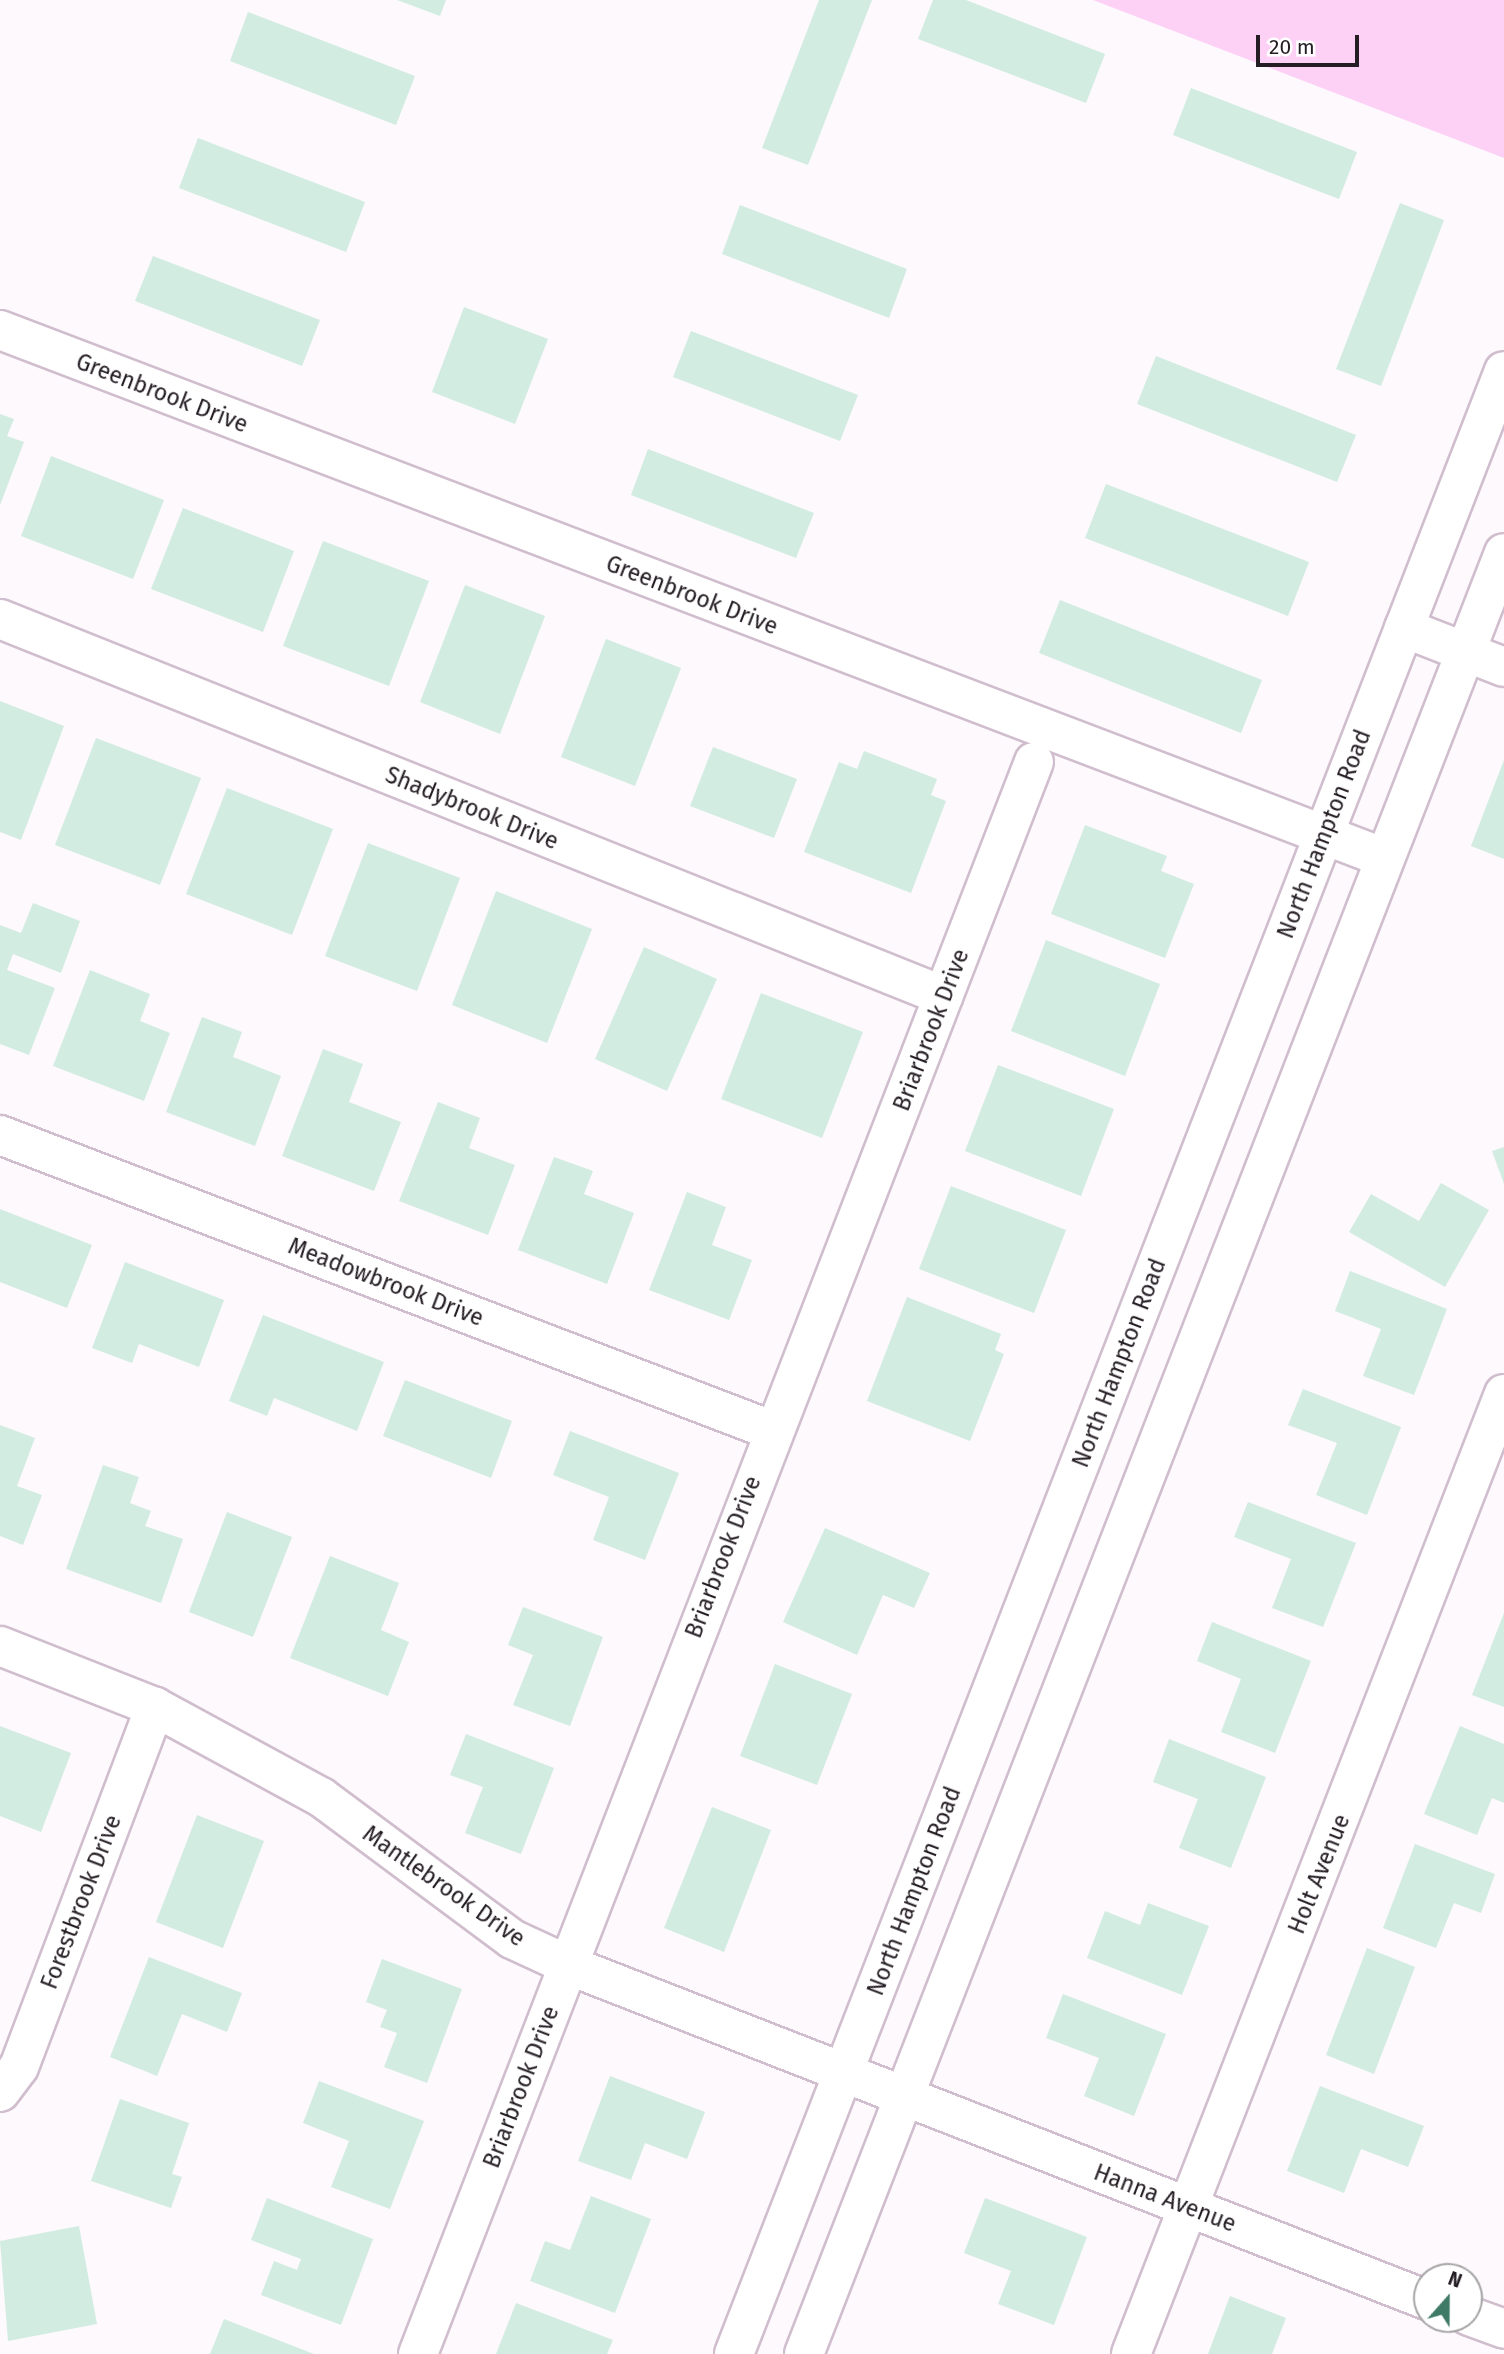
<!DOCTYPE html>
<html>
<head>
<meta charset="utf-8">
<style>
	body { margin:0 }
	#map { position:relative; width:1504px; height:2354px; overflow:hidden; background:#fdf9fc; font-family:"Fira Sans",sans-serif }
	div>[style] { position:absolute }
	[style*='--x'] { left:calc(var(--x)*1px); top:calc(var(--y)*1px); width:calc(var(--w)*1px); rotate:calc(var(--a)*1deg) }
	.green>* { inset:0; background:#fdd1f6 }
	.building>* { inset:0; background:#d2ece1 }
	.roads { filter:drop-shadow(2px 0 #d0bdcd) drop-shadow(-2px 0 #d0bdcd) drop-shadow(0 2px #d0bdcd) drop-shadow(0 -2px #d0bdcd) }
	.minor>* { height:38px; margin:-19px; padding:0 19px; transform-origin:19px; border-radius:19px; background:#fff }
	.major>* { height:38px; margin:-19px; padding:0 19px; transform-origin:19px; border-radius:19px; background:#fff }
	span { translate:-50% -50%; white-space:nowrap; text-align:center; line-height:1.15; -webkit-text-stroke:5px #fff; paint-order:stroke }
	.street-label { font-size:23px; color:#241d23 }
	.north { position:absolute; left:1413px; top:2263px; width:70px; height:70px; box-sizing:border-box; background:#fff; border:2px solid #a7a5a7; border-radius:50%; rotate:21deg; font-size:19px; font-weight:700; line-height:28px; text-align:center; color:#241d23 }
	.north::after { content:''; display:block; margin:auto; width:24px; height:32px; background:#3e7a65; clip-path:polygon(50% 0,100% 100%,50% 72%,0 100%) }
	.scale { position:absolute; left:1256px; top:35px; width:103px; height:32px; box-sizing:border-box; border:4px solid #241d23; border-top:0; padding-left:9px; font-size:21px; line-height:24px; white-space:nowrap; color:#241d23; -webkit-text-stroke:5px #fff; paint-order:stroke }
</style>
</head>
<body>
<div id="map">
	<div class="green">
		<i style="clip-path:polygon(1093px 0,1504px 0,1504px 158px)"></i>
	</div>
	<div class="building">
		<i style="clip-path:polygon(397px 0,446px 0,440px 16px)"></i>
		<i style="clip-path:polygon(819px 0,872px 0,808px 165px,762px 148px)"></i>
		<i style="clip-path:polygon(933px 0,966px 0,1105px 54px,1086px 103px,918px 39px)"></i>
		<i style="clip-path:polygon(248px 12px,415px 76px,396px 125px,230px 61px)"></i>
		<i style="clip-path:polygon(1191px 88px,1357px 152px,1339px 199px,1173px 135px)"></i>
		<i style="clip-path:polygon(198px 138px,365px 202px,346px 252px,179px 188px)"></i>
		<i style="clip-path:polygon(1400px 203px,1444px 220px,1381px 386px,1336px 369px)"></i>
		<i style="clip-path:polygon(740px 205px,907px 269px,889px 318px,722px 254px)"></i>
		<i style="clip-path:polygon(153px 256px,320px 320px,302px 366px,135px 301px)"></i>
		<i style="clip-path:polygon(464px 307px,548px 339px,515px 424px,432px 392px)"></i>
		<i style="clip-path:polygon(691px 331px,858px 395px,840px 441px,673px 377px)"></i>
		<i style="clip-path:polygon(1156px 356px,1356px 435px,1337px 482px,1137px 404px)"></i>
		<i style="clip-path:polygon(0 414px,14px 419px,7px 436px,24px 442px,0 505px)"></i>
		<i style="clip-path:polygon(648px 449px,814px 513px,796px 558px,631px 495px)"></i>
		<i style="clip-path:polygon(51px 456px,164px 500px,133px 579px,21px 536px)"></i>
		<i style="clip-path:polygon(1106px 484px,1309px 562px,1288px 616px,1085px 538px)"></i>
		<i style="clip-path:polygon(183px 508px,294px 551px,263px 632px,151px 589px)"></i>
		<i style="clip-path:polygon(323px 541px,429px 581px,389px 686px,283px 646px)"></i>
		<i style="clip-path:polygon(465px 585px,545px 616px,500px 734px,420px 702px)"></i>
		<i style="clip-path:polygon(1060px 600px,1262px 680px,1241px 733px,1039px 653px)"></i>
		<i style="clip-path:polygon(606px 639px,681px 668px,635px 786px,561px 757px)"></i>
		<i style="clip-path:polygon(0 701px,64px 726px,21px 840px,0 832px)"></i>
		<i style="clip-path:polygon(96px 738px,201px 778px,160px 885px,55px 845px)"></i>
		<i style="clip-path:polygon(713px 747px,797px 779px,774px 838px,690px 806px)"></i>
		<i style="clip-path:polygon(864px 751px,937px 779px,931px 795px,946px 801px,911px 893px,804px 852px,839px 762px,857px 769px)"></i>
		<i style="clip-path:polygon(1504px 760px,1504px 859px,1471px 846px)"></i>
		<i style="clip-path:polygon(227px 788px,333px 829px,292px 935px,186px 894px)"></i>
		<i style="clip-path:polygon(1085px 825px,1167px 856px,1161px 871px,1194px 884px,1165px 958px,1051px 914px)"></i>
		<i style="clip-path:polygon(368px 843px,460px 878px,417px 991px,325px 956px)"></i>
		<i style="clip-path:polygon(496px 891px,592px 929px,547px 1043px,452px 1005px)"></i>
		<i style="clip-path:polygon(33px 903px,80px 921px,61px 973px,13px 954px,7px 970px,55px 988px,29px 1055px,0 1044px,0 925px,21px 933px)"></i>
		<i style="clip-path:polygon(1046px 940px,1160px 984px,1125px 1076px,1011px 1031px)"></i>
		<i style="clip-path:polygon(644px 947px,717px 979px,667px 1091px,595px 1059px)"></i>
		<i style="clip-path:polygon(90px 970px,150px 994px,140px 1021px,170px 1033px,144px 1101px,53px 1066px)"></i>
		<i style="clip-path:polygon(761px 993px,863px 1032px,822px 1138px,721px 1099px)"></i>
		<i style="clip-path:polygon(202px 1017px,242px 1032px,233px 1057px,281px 1076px,255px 1146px,166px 1112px)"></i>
		<i style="clip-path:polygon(323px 1049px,363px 1064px,349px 1102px,401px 1122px,374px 1191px,282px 1156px)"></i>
		<i style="clip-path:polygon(998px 1065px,1114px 1109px,1081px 1196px,965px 1151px)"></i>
		<i style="clip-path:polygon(438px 1102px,480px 1118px,469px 1148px,515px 1165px,488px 1235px,399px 1201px)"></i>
		<i style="clip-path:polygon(1504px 1147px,1504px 1184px,1492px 1151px)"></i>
		<i style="clip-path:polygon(554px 1157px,593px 1171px,584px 1194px,634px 1213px,607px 1284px,518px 1250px)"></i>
		<i style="clip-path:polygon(1441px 1183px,1489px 1210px,1445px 1287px,1349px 1232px,1371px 1194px,1419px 1221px)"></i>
		<i style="clip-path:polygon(951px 1186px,1066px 1230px,1034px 1313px,919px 1269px)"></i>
		<i style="clip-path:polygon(687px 1192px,726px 1207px,712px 1245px,752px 1260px,729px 1320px,649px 1290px)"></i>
		<i style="clip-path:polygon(0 1209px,92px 1245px,67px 1308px,0 1282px)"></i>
		<i style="clip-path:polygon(125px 1262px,224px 1300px,199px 1367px,139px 1344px,132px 1363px,92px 1348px)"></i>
		<i style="clip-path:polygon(1350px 1271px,1447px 1309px,1414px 1395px,1363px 1376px,1381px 1329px,1335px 1311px)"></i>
		<i style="clip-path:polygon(907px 1297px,1001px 1334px,995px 1350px,1004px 1354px,970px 1441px,867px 1401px)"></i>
		<i style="clip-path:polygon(263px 1315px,384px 1362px,357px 1431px,274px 1398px,267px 1416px,229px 1401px)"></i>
		<i style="clip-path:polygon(405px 1380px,512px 1421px,491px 1478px,383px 1436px)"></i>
		<i style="clip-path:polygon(1303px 1389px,1401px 1427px,1367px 1515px,1316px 1495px,1337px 1443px,1288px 1425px)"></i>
		<i style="clip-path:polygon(0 1425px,35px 1438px,17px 1486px,42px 1495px,23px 1545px,0 1536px)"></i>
		<i style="clip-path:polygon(570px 1431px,679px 1473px,645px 1560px,593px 1540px,609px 1497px,553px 1475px)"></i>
		<i style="clip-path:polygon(103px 1465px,139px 1477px,130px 1503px,151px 1511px,145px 1526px,183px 1539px,161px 1603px,66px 1569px)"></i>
		<i style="clip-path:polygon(1248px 1502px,1356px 1543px,1323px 1627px,1272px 1608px,1291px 1559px,1234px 1537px)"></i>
		<i style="clip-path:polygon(227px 1512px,292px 1537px,253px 1637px,189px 1612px)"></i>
		<i style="clip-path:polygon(825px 1528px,930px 1573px,914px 1608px,883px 1595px,857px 1655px,783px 1622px)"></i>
		<i style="clip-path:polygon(330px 1556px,399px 1583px,381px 1630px,409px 1642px,388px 1696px,290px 1658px)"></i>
		<i style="clip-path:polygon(523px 1607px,603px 1637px,570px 1726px,513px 1705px,533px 1655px,508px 1645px)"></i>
		<i style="clip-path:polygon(1504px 1613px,1504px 1707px,1472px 1695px)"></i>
		<i style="clip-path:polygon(1212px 1622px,1311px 1661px,1275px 1753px,1221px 1732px,1241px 1679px,1197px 1661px)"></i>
		<i style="clip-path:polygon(775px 1664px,852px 1694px,817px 1785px,740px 1756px)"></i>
		<i style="clip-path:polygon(0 1726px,71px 1753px,41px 1832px,0 1816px)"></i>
		<i style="clip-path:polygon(1460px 1726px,1504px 1744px,1504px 1803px,1492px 1798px,1477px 1835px,1424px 1814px)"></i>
		<i style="clip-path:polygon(466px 1734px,554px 1768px,521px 1854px,465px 1833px,483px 1787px,450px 1775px)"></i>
		<i style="clip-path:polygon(1169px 1739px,1266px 1777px,1231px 1868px,1179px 1848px,1198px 1799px,1153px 1782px)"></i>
		<i style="clip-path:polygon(712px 1807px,771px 1830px,724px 1952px,664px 1928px)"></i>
		<i style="clip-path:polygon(197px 1815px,264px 1841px,223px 1948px,156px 1922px)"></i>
		<i style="clip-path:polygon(1415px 1844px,1495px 1874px,1481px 1913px,1454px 1903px,1436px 1948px,1383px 1928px)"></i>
		<i style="clip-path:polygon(1148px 1903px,1209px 1926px,1182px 1995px,1087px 1958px,1105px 1911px,1140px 1925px)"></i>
		<i style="clip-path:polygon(1367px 1948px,1415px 1967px,1374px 2074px,1326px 2055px)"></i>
		<i style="clip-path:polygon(149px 1957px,242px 1993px,227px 2032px,182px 2014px,157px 2076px,110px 2057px)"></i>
		<i style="clip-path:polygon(382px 1959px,462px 1989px,427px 2083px,384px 2067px,397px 2033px,380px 2027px,387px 2010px,366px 2002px)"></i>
		<i style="clip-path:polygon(1063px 1994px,1166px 2034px,1134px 2116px,1084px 2096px,1099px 2058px,1046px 2038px)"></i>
		<i style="clip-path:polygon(610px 2076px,705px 2112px,687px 2159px,645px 2143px,631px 2180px,578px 2161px)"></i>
		<i style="clip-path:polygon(319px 2081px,424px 2121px,390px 2209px,331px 2187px,349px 2141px,303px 2123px)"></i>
		<i style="clip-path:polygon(1320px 2086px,1424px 2126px,1408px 2167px,1361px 2149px,1344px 2193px,1287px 2171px)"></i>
		<i style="clip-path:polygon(120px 2099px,189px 2123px,172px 2174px,182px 2177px,171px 2208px,91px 2181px)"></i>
		<i style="clip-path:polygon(591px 2196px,651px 2219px,615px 2313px,530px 2281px,545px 2241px,570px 2250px)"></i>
		<i style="clip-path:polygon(267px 2198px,373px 2239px,341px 2325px,261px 2295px,274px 2261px,297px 2270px,301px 2259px,251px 2240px)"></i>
		<i style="clip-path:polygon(985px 2198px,1087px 2237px,1054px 2325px,998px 2304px,1011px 2271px,964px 2253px)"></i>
		<i style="clip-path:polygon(79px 2226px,97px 2324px,8px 2341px,0 2241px)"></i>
		<i style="clip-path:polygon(1230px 2296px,1286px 2318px,1272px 2354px,1208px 2354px)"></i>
		<i style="clip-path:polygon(516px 2303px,613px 2340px,607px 2354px,496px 2354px)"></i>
		<i style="clip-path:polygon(224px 2319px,314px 2354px,210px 2354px)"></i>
	</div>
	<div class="roads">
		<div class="minor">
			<i style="--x:0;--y:330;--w:1482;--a:20.87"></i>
			<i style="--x:0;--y:619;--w:1016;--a:21.77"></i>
			<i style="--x:1404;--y:628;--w:107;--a:21.3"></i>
			<i style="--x:0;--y:1135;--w:826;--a:20.94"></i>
			<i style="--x:0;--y:1646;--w:167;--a:21.5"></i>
			<i style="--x:155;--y:1707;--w:189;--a:28.5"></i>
			<i style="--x:321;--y:1797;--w:238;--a:36.6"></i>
			<i style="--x:512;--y:1939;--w:62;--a:24.9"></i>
			<i style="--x:568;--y:1965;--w:922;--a:21.31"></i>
			<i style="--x:0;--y:2092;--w:31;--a:-53"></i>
			<i style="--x:19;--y:2067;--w:385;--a:-69.3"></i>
			<i style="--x:1469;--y:2316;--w:37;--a:20"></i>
			<i style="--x:418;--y:2354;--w:1707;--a:-68.85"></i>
			<i style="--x:1131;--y:2354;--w:1030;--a:-68.77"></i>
		</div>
		<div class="major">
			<i style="--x:734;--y:2354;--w:2127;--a:-68.78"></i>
			<i style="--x:804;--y:2354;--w:1932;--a:-68.76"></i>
		</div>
	</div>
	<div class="street-label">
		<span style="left:162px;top:393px;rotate:21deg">Greenbrook Drive</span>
		<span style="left:692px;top:595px;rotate:21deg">Greenbrook Drive</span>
		<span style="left:472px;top:808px;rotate:22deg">Shadybrook Drive</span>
		<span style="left:1324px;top:834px;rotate:-69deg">North Hampton Road</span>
		<span style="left:931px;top:1030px;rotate:-69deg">Briarbrook Drive</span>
		<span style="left:386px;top:1282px;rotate:21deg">Meadowbrook Drive</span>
		<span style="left:1119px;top:1363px;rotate:-69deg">North Hampton Road</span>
		<span style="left:723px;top:1557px;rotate:-69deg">Briarbrook Drive</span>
		<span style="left:1319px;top:1874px;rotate:-68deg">Holt Avenue</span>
		<span style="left:444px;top:1886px;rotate:35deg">Mantlebrook Drive</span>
		<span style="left:914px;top:1891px;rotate:-69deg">North Hampton Road</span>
		<span style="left:81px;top:1902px;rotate:-69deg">Forestbrook Drive</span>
		<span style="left:521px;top:2087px;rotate:-69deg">Briarbrook Drive</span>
		<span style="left:1165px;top:2198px;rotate:21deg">Hanna Avenue</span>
	</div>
	<div class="north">N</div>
	<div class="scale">20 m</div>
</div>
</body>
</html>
